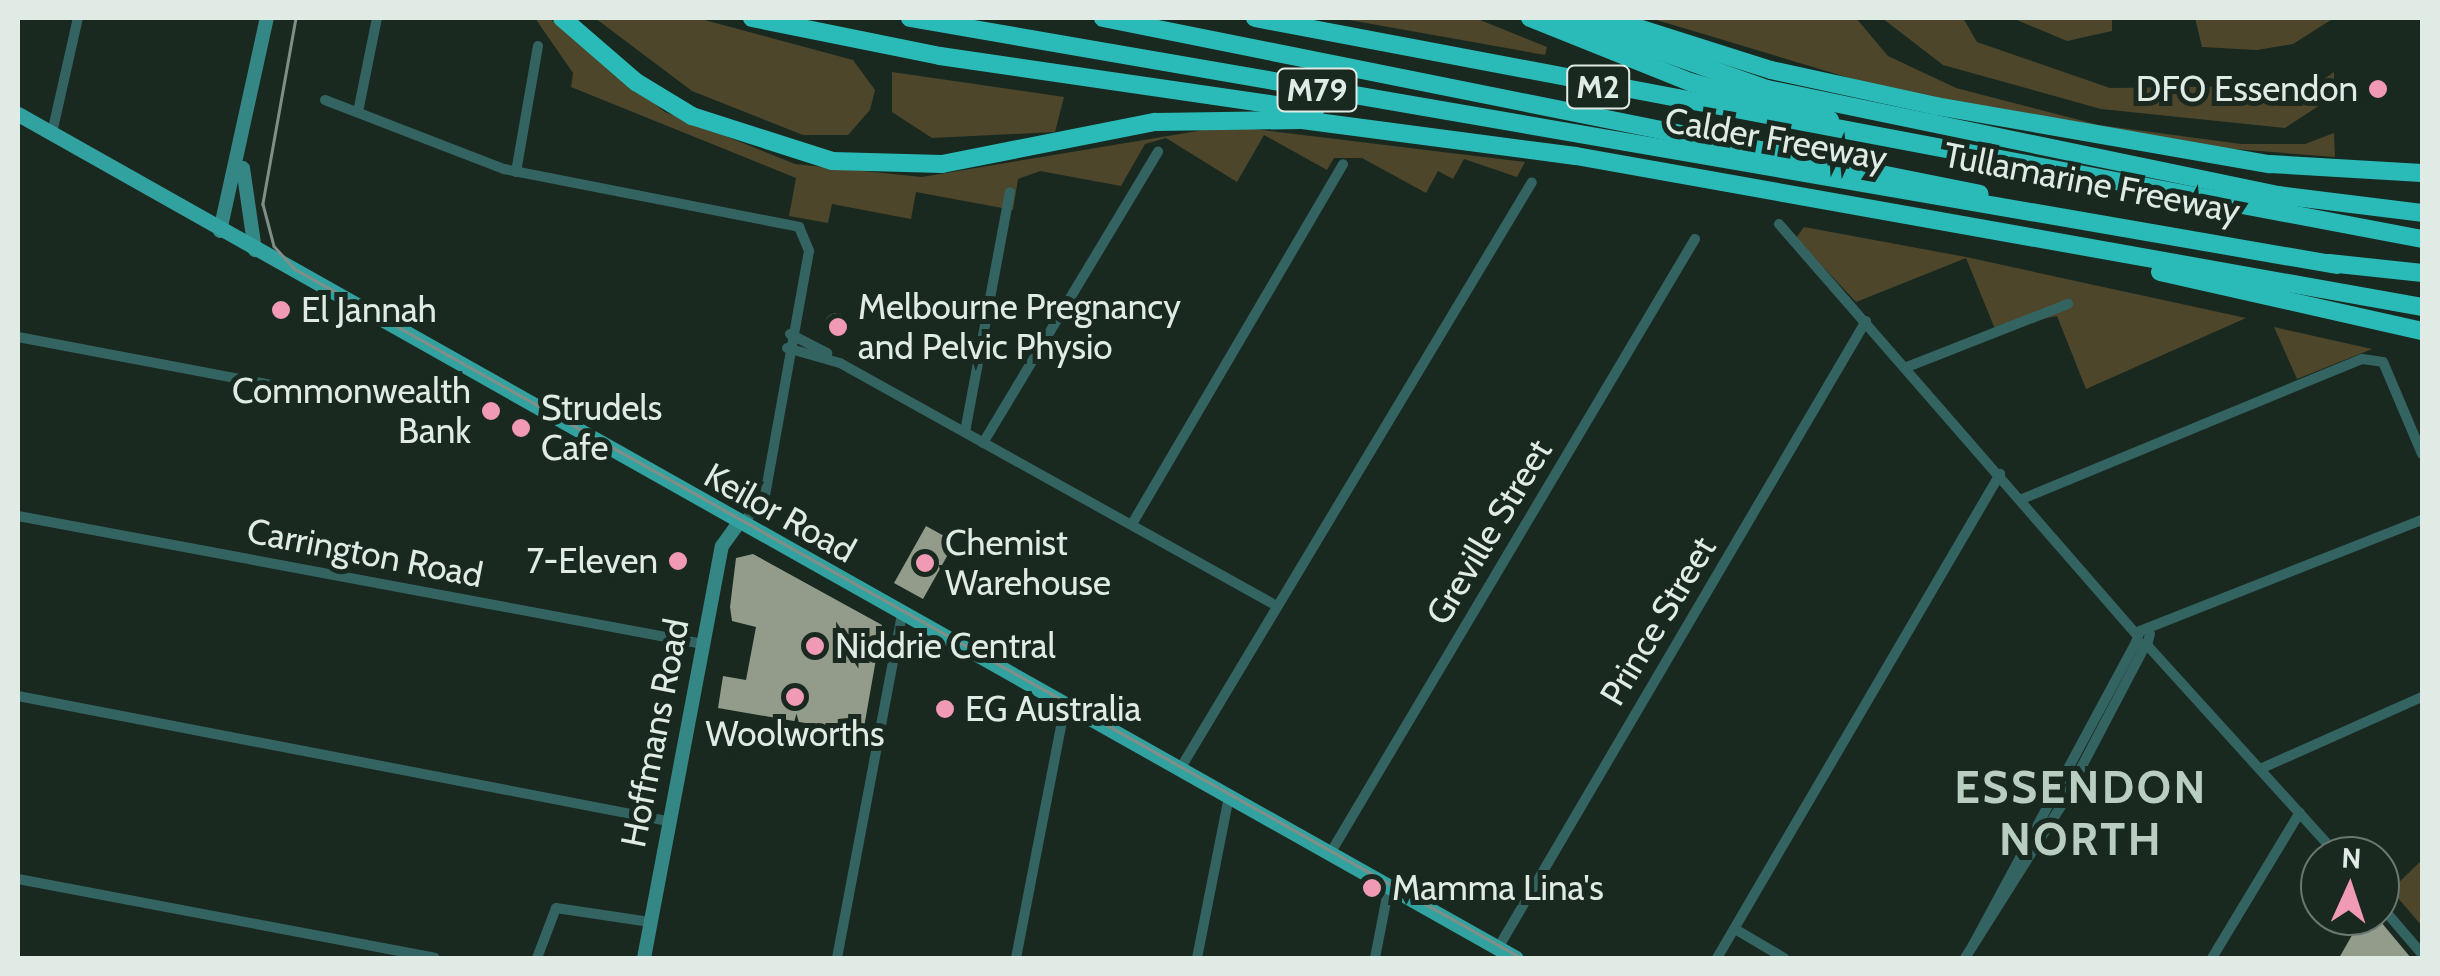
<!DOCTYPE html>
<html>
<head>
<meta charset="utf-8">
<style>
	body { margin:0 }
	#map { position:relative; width:2440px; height:976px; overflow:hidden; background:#192920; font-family:Cabin,sans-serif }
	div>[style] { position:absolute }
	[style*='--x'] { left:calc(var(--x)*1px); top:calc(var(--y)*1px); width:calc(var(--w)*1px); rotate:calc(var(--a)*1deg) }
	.green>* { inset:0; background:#4d462b }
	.building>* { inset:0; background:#939c8b }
	.round { border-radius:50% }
	.street>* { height:10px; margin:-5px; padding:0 5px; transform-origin:5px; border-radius:5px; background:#346462 }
	.secondary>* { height:14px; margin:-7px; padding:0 7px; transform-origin:7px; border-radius:7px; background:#358785 }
	.primary>* { height:15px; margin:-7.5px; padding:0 7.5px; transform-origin:7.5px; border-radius:7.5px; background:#32a2a0 }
	.highway>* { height:18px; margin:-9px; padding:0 9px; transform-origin:9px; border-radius:9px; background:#2abbb8 }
	.tram>* { height:2.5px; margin:-1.25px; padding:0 1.25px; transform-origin:1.25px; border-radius:1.25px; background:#818e87 }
	.dots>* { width:28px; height:28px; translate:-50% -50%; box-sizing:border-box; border:5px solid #192920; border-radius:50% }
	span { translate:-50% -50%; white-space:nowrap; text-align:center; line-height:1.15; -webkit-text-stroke:10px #192920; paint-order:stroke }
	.shield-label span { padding:2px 8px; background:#192920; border:2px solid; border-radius:8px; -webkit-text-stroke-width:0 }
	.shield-label { font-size:32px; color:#e1ebe5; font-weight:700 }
	.poi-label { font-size:35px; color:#e1ebe5 }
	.right { translate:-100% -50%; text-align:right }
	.left { translate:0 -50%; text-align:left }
	.street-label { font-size:35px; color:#e1ebe5 }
	.district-label { font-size:45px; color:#b9cdc1; font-weight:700; letter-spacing:2.5px }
	.frame { position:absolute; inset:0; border:20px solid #e1ebe5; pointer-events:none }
	.north { position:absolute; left:2300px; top:836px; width:100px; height:100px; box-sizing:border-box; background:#192920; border:2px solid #69776f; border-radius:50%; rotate:3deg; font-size:28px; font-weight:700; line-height:40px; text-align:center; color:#e1ebe5 }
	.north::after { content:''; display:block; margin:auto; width:35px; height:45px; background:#f09ab6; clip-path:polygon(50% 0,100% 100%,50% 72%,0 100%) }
</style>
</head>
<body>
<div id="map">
	<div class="green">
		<i style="clip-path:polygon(535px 18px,549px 18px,665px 112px,795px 164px,922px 177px,1228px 126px,1525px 162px,1517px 177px,1464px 159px,1453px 179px,1438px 171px,1426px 193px,1362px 158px,1334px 158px,1327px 170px,1264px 135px,1237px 182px,1166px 138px,1145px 144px,1121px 186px,1040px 171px,1018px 179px,1013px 210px,916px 192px,911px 219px,832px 204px,828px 223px,789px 216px,796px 178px,571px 87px,573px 73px)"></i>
		<i style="clip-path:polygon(595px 18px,697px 18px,853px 60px,875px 90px,870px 110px,848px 135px,803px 135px,692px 91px)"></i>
		<i style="clip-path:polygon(1338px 18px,1475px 18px,1547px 47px,1545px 55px)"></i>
		<i style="clip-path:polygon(1650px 18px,1856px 18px,1888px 56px,1956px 88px,2099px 125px,2241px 144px,2305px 144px,2334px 133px,2335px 157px,2183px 145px,1896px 92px)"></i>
		<i style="clip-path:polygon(1882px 18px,1963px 18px,1977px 42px,2110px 88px,2316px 85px,2334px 72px,2334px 96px,2285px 128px,2101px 109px,1943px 65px)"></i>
		<i style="clip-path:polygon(2012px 18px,2112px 18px,2112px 31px,2067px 41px)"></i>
		<i style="clip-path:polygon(2195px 18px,2334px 18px,2293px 44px,2257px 50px,2202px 47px)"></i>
		<i style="clip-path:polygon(892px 72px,1064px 97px,1055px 132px,932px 138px,892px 112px)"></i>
		<i style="clip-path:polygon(1804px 227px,1966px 257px,2246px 318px,2086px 389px,2057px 316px,1995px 329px,1966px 258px,1856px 302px,1796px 238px)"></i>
		<i style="clip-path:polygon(2274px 327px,2372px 349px,2297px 379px)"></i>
		<i style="clip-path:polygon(2422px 860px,2422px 926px,2391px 890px)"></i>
	</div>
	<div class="building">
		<i class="round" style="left:825px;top:313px;width:24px;height:24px"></i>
		<i style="clip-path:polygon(926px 526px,955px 542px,923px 599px,894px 583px)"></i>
		<i style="clip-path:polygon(753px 554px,882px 625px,863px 733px,718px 708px,723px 676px,746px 680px,756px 627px,732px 621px,730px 607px,736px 558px)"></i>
		<i style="clip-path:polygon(2363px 916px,2376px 916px,2411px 958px,2339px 958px)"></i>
	</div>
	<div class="street">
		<i style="--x:325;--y:100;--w:192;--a:21.1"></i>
		<i style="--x:504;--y:169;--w:301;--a:11.1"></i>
		<i style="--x:799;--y:227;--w:26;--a:67"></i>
		<i style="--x:809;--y:251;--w:255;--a:100.2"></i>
		<i style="--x:764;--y:502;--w:33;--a:137"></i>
		<i style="--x:358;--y:112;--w:96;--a:-78.6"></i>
		<i style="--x:52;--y:133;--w:118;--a:-77.3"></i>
		<i style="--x:516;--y:172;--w:128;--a:-80.1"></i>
		<i style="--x:1779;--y:224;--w:544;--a:48.95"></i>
		<i style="--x:790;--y:334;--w:42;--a:27.2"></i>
		<i style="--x:18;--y:337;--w:306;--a:10.7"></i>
		<i style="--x:787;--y:348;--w:55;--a:15.8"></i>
		<i style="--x:840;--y:363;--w:500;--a:29.08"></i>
		<i style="--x:1907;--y:367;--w:173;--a:-21.4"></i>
		<i style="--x:965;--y:432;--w:244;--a:-79.4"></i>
		<i style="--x:983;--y:443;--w:340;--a:-59"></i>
		<i style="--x:2022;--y:499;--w:368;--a:-22.4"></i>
		<i style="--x:2362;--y:359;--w:21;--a:8"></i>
		<i style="--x:2383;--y:362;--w:100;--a:67"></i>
		<i style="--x:18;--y:516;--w:697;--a:10.58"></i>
		<i style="--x:1132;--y:524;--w:417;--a:-59.6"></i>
		<i style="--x:2150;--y:634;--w:11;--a:105"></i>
		<i style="--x:2147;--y:645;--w:11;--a:-165"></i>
		<i style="--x:2136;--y:642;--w:12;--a:-70"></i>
		<i style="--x:2140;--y:631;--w:303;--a:-21.5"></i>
		<i style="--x:2147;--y:645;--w:285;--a:47.8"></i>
		<i style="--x:18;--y:696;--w:662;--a:10.89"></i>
		<i style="--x:1180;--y:769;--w:684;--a:-59.05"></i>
		<i style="--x:2260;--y:769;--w:177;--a:-24"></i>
		<i style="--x:1331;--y:852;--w:713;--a:-59.3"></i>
		<i style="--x:18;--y:879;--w:424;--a:10.7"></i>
		<i style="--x:2380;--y:905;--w:65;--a:49.4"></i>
		<i style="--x:1735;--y:929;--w:57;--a:30.6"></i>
		<i style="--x:1973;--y:945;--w:344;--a:-61.7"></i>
		<i style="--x:1498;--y:948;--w:727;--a:-59.59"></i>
		<i style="--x:537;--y:958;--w:53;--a:-69.2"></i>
		<i style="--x:556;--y:908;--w:95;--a:8.5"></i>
		<i style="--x:837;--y:958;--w:349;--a:-79.3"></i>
		<i style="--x:1016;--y:958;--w:258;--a:-79"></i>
		<i style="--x:1197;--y:958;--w:165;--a:-78.8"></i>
		<i style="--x:1375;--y:958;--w:73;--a:-79"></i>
		<i style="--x:1717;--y:958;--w:561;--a:-59.68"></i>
		<i style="--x:1965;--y:958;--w:178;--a:-57.7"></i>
		<i style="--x:2060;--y:808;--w:183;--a:-62.3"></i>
		<i style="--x:2212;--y:958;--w:170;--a:-58.9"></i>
	</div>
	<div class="secondary">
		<i style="--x:243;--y:168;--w:83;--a:81.7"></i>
		<i style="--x:220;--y:231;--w:218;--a:-77.6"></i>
		<i style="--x:644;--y:958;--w:419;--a:-79.3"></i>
		<i style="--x:722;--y:546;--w:27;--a:-54"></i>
	</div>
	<div class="primary">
		<i style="--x:18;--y:114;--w:1719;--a:29.4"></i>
	</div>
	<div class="highway">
		<i style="--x:562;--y:18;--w:98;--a:40.9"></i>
		<i style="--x:636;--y:82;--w:66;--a:31.3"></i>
		<i style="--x:692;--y:116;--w:147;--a:17.8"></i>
		<i style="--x:832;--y:161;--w:110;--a:1.6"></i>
		<i style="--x:942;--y:164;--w:217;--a:-11.2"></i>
		<i style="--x:1155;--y:122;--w:147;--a:-0.8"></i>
		<i style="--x:1302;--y:120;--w:276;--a:7.5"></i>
		<i style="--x:1576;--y:156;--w:859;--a:10.12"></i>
		<i style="--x:752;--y:18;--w:192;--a:11.4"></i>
		<i style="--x:940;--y:56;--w:379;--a:8.3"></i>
		<i style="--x:910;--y:18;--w:1448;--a:9.82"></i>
		<i style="--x:1103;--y:18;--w:894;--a:11.35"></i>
		<i style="--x:1255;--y:18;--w:1188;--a:10.72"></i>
		<i style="--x:1530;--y:18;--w:172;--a:21.8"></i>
		<i style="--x:1690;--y:82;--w:145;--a:15.2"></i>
		<i style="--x:1566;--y:18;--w:213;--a:19.5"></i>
		<i style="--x:1767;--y:89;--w:522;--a:11.72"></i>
		<i style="--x:2278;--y:195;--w:145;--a:7.1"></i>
		<i style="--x:1607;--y:18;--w:172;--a:17.6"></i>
		<i style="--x:1771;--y:70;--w:169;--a:12.3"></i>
		<i style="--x:1936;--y:106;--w:339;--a:9.9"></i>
		<i style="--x:2270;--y:164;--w:152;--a:3.4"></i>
		<i style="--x:2329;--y:263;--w:94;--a:6.1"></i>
		<i style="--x:2160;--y:272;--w:269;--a:12.7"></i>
	</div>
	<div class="tram">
		<i style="--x:296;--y:18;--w:189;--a:100.1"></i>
		<i style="--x:263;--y:204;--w:43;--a:75.3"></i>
		<i style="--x:274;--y:246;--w:31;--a:48"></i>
		<i style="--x:295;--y:269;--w:1407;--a:29.32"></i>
	</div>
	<div class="dots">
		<i style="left:2378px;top:89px;background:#f09ab6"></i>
		<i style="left:281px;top:310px;background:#f09ab6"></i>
		<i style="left:838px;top:327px;background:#f09ab6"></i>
		<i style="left:491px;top:411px;background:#f09ab6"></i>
		<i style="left:521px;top:428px;background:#f09ab6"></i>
		<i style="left:678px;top:561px;background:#f09ab6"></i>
		<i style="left:925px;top:563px;background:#f09ab6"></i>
		<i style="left:815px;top:646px;background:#f09ab6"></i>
		<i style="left:795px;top:697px;background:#f09ab6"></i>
		<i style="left:945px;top:709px;background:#f09ab6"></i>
		<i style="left:1372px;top:888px;background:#f09ab6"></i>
	</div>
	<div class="shield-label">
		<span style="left:1598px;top:87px">M2</span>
		<span style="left:1317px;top:90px">M79</span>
	</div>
	<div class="poi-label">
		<span class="right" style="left:2358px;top:89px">DFO Essendon</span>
		<span class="left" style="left:858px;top:327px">Melbourne Pregnancy<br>and Pelvic Physio</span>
		<span class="left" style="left:301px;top:310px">El Jannah</span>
		<span class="right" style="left:471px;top:411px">Commonwealth<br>Bank</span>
		<span class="left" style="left:541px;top:428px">Strudels<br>Cafe</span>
		<span class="left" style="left:945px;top:563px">Chemist<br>Warehouse</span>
		<span class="right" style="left:658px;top:561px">7-Eleven</span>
		<span class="left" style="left:835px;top:646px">Niddrie Central</span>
		<span class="left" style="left:965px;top:709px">EG Australia</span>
		<span style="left:795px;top:734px">Woolworths</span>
		<span class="left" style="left:1392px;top:888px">Mamma Lina's</span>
	</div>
	<div class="street-label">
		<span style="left:1776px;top:139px;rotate:10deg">Calder Freeway</span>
		<span style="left:2092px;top:183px;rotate:11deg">Tullamarine Freeway</span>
		<span style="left:780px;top:513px;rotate:29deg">Keilor Road</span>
		<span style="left:1489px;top:532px;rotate:-59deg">Greville Street</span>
		<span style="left:365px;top:553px;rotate:11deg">Carrington Road</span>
		<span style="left:1658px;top:621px;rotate:-59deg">Prince Street</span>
		<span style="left:655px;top:733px;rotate:-79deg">Hoffmans Road</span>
	</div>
	<div class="district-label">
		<span style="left:2081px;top:814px">ESSENDON<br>NORTH</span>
	</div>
	<div class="frame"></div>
	<div class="north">N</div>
</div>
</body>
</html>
